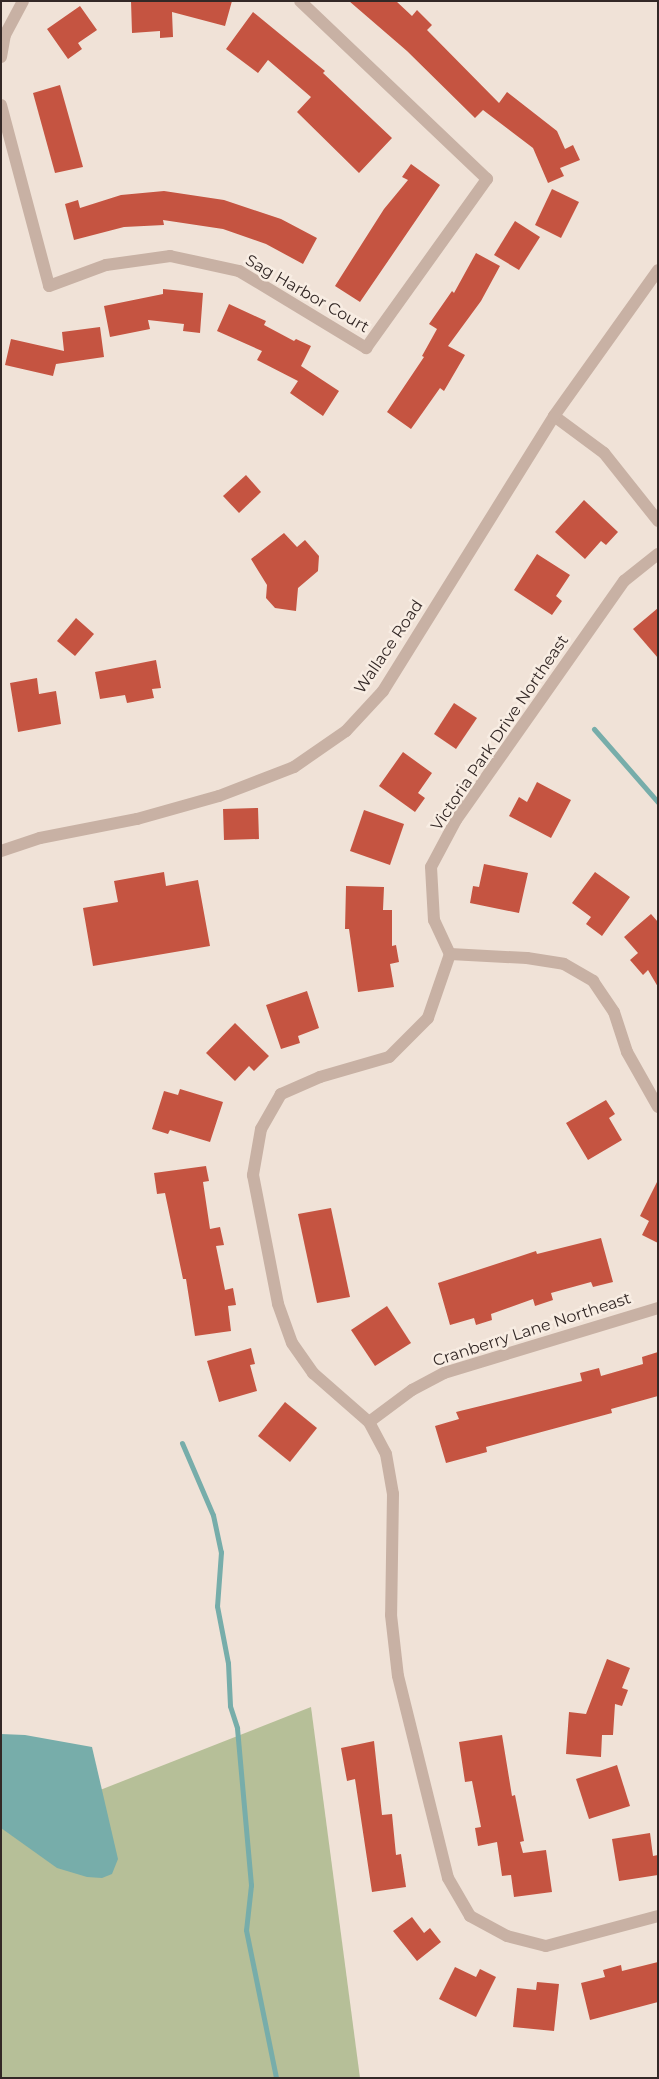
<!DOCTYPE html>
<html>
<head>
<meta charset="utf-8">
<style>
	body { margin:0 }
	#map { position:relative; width:659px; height:2079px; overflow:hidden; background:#f0e2d7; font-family:Montserrat,sans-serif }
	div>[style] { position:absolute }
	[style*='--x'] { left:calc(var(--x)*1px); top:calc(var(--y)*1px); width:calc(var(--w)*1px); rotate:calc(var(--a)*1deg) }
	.green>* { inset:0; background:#b6bf98 }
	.water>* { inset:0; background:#77adaa }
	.stream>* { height:5px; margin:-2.5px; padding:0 2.5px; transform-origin:2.5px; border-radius:2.5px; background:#77adaa }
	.building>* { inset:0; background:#c55441 }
	.minor>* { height:12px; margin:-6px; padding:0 6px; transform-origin:6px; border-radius:6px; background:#c8b1a4 }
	span { translate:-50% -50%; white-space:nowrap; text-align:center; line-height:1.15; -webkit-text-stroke:5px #f8ede3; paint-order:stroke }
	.street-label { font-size:16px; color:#332826 }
	.frame { position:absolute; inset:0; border:2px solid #332826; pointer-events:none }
</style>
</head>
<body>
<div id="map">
	<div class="green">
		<i style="clip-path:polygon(311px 1707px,360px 2078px,1px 2078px,1px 1829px)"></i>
	</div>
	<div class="water">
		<i style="clip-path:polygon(1px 1734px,25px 1735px,92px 1747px,118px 1859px,112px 1874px,102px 1878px,87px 1877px,57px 1868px,1px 1828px)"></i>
	</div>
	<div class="stream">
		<i style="--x:594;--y:729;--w:97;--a:48.8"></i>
		<i style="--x:182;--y:1443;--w:78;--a:66.7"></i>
		<i style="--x:213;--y:1515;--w:38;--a:78"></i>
		<i style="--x:221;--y:1552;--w:54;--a:94.2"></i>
		<i style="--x:217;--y:1606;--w:58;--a:79.1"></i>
		<i style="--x:228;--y:1663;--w:43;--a:87.3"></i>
		<i style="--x:230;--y:1706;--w:23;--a:72"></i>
		<i style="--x:237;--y:1728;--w:158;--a:84.9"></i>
		<i style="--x:251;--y:1885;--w:45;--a:96.3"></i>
		<i style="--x:246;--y:1930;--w:151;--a:78.5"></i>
	</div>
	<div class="building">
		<i style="clip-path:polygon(131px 1px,232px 1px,225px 26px,172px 12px,173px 37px,160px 38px,160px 31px,132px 33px)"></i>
		<i style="clip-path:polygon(349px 1px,396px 1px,412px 16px,417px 10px,432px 25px,427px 30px,499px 103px,507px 92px,557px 131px,565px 149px,573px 145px,580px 160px,560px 168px,564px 176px,548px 183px,533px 148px,483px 110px,475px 118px,407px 51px)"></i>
		<i style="clip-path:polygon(80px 6px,97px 30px,78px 43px,82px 49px,68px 59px,47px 29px)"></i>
		<i style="clip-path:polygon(253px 12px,325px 71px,323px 73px,392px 138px,359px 173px,297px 112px,311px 97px,268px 60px,258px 73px,226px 49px)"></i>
		<i style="clip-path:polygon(60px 85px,83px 167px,55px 173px,33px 93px)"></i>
		<i style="clip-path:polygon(411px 164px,440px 185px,360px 302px,335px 286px,384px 209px,408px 180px,402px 177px)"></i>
		<i style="clip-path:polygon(552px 189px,579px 202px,561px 238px,535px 225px)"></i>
		<i style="clip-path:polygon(164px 191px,224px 200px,281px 219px,317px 238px,303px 264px,266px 244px,223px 229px,163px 220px,164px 225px,124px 227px,74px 240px,65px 204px,78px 200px,80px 208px,121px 195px)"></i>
		<i style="clip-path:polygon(515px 221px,540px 237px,519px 270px,494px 255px)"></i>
		<i style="clip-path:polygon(476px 253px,500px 266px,481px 301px,448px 346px,465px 355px,444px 391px,440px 388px,411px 429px,387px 412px,424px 357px,422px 356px,437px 329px,429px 324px,452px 291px,454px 293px)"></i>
		<i style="clip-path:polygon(163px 289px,203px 293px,200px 333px,183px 331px,184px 324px,148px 320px,150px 329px,110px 337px,104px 306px,163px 294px)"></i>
		<i style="clip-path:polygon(229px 304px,266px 321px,264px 325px,294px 341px,296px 339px,311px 346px,301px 366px,339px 391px,323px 416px,290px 393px,298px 381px,257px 360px,262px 351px,217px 331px)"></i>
		<i style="clip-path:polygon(100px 327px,104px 357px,56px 364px,53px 376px,5px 365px,11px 339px,64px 351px,62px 332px)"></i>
		<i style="clip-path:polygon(246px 475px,261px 492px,239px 513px,223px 496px)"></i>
		<i style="clip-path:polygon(584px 500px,618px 532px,606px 545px,601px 541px,585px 559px,555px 532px)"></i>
		<i style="clip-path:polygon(284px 533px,297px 547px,305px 540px,319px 556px,318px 571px,298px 588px,296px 611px,275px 608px,266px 598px,267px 585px,251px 559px)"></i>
		<i style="clip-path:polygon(537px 554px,570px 575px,556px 596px,562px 601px,552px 615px,514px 590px)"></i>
		<i style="clip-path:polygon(658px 608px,658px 658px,633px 629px)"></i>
		<i style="clip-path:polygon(76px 618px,94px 634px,75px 656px,57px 641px)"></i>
		<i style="clip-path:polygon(156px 660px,161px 688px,152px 689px,154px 698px,127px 703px,125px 695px,100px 699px,95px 672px)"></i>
		<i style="clip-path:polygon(37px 678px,39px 694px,56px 691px,61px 724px,18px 732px,10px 683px)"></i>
		<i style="clip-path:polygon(454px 703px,477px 718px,456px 749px,434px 734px)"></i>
		<i style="clip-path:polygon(403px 752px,432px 773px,418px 793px,425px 798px,415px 812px,379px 786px)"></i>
		<i style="clip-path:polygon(537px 782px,571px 800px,551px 838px,509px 816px,519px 797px,527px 802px)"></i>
		<i style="clip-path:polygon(258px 808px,259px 839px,224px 840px,223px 809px)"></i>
		<i style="clip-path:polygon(364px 810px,404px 824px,390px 865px,350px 851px)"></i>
		<i style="clip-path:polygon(484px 864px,528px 873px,519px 913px,470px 903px,473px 886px,479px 887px)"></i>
		<i style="clip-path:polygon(164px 872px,166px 886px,198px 880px,210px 946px,93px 966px,83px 908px,118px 902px,114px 881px)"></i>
		<i style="clip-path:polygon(595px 872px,630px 897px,602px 936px,586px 924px,591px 917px,572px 903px)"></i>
		<i style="clip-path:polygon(346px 886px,384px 887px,383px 910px,392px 910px,392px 946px,396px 945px,399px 962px,390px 964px,394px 987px,358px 992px,349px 929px,345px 929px)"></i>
		<i style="clip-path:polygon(651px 914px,658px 922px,658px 987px,648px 970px,643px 975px,630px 960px,638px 953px,624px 937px)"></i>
		<i style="clip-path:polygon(307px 991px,319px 1028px,298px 1036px,300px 1043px,281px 1049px,266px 1005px)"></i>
		<i style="clip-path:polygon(235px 1023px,269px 1056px,254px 1071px,249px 1066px,235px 1081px,206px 1053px)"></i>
		<i style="clip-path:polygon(180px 1089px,223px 1102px,210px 1142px,170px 1130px,168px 1134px,152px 1129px,164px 1091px,178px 1095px)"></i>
		<i style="clip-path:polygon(606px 1100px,615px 1114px,609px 1118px,622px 1140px,588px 1160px,566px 1123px)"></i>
		<i style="clip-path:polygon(206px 1166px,209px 1181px,203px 1182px,210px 1229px,220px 1227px,224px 1245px,216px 1246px,225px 1290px,233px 1288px,236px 1305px,228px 1306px,231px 1331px,195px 1336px,186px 1279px,183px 1279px,165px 1193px,157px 1194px,154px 1173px)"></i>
		<i style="clip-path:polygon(658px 1180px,658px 1243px,642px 1235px,649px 1221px,640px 1216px)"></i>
		<i style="clip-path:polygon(331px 1208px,350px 1297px,317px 1303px,298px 1214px)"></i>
		<i style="clip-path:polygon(601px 1238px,613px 1282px,593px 1287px,591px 1282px,551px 1293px,553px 1300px,535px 1306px,533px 1299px,491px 1314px,492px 1320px,476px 1325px,474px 1318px,450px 1325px,438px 1283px,536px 1251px,537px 1254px)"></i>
		<i style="clip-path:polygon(387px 1306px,411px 1343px,375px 1366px,351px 1330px)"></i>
		<i style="clip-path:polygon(251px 1348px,255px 1364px,250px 1365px,257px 1391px,219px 1402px,207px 1361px)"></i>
		<i style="clip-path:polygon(658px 1352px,658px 1396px,611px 1409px,612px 1413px,486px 1447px,487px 1452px,446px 1463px,435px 1426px,459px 1419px,456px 1412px,582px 1381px,580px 1373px,599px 1368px,601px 1376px,643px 1364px,642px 1357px)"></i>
		<i style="clip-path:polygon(285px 1402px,317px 1428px,290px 1462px,258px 1436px)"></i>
		<i style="clip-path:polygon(607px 1659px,630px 1668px,622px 1688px,628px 1690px,622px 1706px,615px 1704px,613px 1735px,602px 1735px,601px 1757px,566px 1754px,569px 1712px,586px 1714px)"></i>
		<i style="clip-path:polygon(502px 1735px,512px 1796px,515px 1795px,524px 1841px,520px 1842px,523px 1853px,546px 1850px,552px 1892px,514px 1897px,511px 1875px,502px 1876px,497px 1842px,478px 1846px,475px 1828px,481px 1827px,472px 1781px,465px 1782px,459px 1742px)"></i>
		<i style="clip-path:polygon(374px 1741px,382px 1815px,392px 1814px,396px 1855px,401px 1854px,406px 1887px,372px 1892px,355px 1779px,347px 1781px,341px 1748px)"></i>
		<i style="clip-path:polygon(617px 1765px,630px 1806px,589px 1819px,576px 1779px)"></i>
		<i style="clip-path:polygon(650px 1833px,653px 1856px,658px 1855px,658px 1875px,619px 1881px,612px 1839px)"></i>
		<i style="clip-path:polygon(412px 1917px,424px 1933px,430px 1928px,441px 1942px,417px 1961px,393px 1931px)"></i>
		<i style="clip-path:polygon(658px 1962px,658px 2002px,590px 2020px,581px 1983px,605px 1977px,603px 1970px,621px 1965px,622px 1971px)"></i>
		<i style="clip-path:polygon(455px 1967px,476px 1977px,480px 1969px,496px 1977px,476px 2017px,439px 1999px)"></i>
		<i style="clip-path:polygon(537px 1982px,559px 1984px,554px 2031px,513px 2027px,517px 1988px,536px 1990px)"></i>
	</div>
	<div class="minor">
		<i style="--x:1;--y:57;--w:22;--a:-80"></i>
		<i style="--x:5;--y:35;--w:38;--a:-62"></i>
		<i style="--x:1;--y:105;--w:187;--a:75.1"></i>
		<i style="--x:49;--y:286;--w:61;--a:-20.2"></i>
		<i style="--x:106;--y:265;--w:65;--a:-8"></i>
		<i style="--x:170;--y:256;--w:71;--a:12.3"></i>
		<i style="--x:239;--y:271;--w:149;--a:31.2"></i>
		<i style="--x:366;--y:348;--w:208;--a:-54.4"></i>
		<i style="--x:487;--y:179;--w:258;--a:-136.4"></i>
		<i style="--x:554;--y:416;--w:62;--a:36.5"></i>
		<i style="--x:604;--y:453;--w:87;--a:51.5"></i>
		<i style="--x:658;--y:554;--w:43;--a:141.5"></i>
		<i style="--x:624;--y:581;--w:292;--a:125.1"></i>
		<i style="--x:456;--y:820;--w:53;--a:118"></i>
		<i style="--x:431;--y:867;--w:53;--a:86.8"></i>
		<i style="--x:434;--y:920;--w:38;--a:65"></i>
		<i style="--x:450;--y:954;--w:68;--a:109"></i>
		<i style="--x:428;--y:1018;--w:55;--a:135"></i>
		<i style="--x:389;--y:1057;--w:72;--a:163.8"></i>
		<i style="--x:320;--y:1077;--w:43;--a:156.4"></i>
		<i style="--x:281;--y:1094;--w:40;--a:119.7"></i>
		<i style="--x:261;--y:1129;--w:47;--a:99.9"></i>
		<i style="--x:253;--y:1175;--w:131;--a:79"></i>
		<i style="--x:278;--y:1304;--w:41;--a:70.3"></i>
		<i style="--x:292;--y:1343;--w:37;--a:55"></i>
		<i style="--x:313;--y:1373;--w:74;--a:41.2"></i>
		<i style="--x:369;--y:1422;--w:36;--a:62"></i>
		<i style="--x:386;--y:1454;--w:41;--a:80.1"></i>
		<i style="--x:393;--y:1494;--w:121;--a:90.9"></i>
		<i style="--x:391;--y:1615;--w:61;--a:83.5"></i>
		<i style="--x:398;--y:1676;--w:208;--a:76.1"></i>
		<i style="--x:448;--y:1878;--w:44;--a:59.9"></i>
		<i style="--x:470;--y:1916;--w:42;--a:28.4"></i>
		<i style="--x:507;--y:1936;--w:40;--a:14.4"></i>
		<i style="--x:546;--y:1946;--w:116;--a:-15"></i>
		<i style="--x:1;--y:851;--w:41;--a:-18.4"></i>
		<i style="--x:40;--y:838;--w:99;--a:-11.1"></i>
		<i style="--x:137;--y:819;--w:85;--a:-15.7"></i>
		<i style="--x:219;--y:796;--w:80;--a:-21.1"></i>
		<i style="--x:294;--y:767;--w:63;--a:-34.7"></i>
		<i style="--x:346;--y:731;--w:54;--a:-47.2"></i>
		<i style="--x:383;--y:691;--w:324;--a:-58.1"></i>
		<i style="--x:554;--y:416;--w:179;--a:-54.5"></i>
		<i style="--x:450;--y:954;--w:77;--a:3"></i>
		<i style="--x:527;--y:958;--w:37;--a:9"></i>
		<i style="--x:564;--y:964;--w:34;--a:30"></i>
		<i style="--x:593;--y:981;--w:37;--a:56"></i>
		<i style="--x:614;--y:1012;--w:42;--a:72"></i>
		<i style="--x:627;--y:1052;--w:63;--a:60.6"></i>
		<i style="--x:369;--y:1422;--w:54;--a:-36.7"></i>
		<i style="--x:412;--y:1390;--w:36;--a:-28"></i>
		<i style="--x:444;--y:1373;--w:224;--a:-16.9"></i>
	</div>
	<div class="street-label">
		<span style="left:307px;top:294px;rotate:30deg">Sag Harbor Court</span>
		<span style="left:389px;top:647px;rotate:-56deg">Wallace Road</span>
		<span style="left:500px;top:733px;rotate:-56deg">Victoria Park Drive Northeast</span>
		<span style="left:532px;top:1330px;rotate:-18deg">Cranberry Lane Northeast</span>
	</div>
	<div class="frame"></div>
</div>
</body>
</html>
